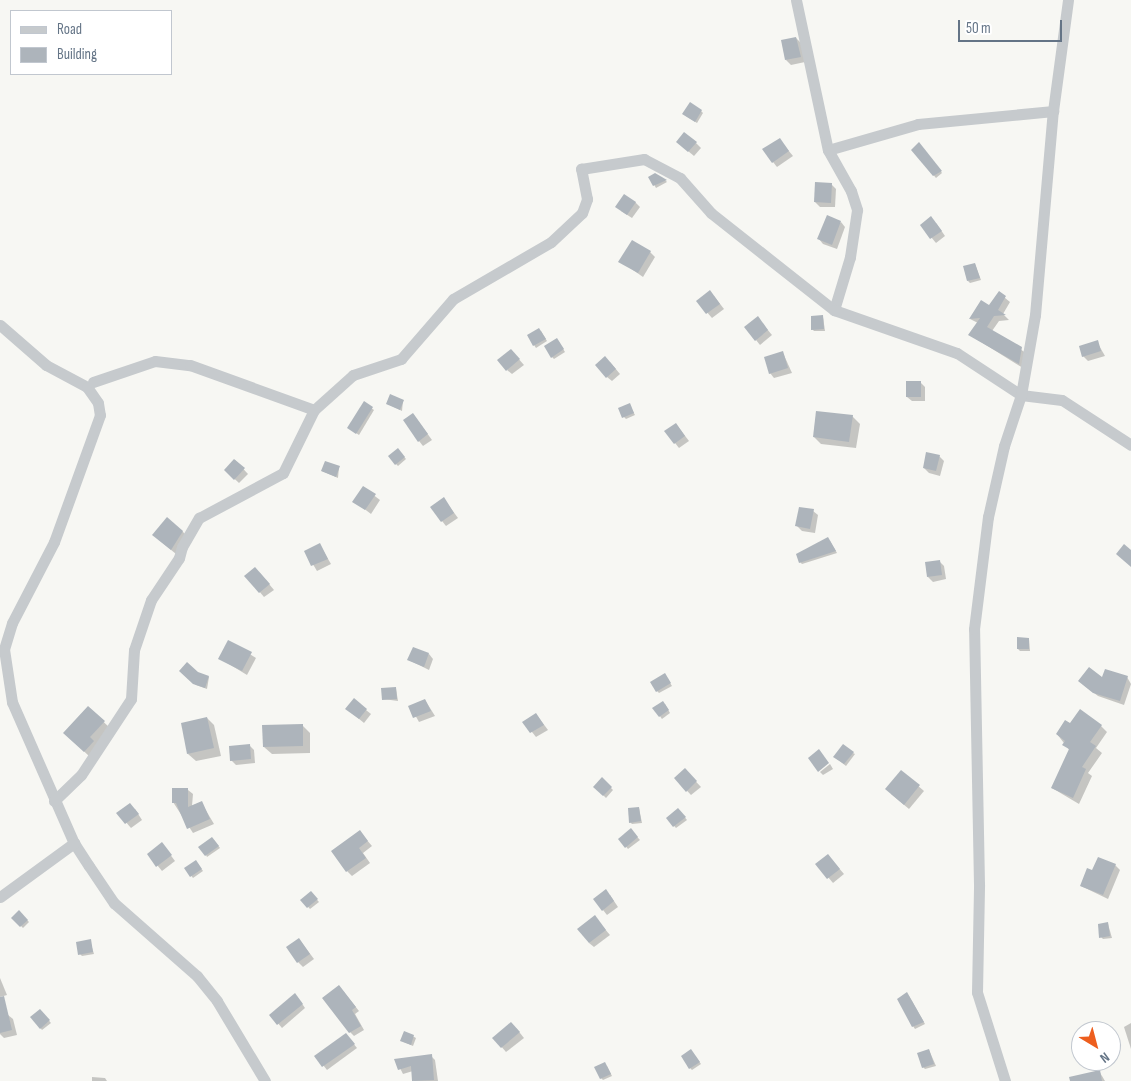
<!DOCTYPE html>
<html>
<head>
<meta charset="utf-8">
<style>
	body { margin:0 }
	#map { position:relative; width:1131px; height:1081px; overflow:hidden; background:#f7f7f3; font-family:"Sofia Sans Condensed",sans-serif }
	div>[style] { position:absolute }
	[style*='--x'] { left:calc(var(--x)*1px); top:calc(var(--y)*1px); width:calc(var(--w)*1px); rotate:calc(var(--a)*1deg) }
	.shadow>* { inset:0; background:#0003 }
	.building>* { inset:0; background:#adb4bb }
	.street>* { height:11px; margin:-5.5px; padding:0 5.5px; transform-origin:5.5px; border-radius:5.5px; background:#c6cacd }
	span { translate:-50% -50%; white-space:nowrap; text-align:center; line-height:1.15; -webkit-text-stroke:5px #fff; paint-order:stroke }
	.legend { position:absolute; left:10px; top:10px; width:162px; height:65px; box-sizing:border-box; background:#fff; border:1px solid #c1c7cf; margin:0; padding:6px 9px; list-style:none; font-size:15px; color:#647486 }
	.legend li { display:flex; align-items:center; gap:10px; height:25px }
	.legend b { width:25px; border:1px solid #c1c7cf }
	.north { position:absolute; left:1071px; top:1021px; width:50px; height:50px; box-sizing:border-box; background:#fff; border:1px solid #c1c7cf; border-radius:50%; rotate:143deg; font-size:14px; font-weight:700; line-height:20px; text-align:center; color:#647486 }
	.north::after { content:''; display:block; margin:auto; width:18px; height:22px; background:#ed5e1e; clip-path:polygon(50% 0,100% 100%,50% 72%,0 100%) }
	.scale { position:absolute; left:958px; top:20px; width:104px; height:22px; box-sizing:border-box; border:2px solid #647486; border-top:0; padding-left:6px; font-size:15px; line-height:18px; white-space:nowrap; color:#647486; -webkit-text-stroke:4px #fff; paint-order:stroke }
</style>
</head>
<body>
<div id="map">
	<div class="shadow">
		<i style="clip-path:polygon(796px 38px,801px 43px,805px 62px,791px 65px,786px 60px)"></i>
		<i style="clip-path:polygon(701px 111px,703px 113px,697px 123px,686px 116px)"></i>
		<i style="clip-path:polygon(779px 139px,793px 156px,777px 167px,773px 162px)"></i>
		<i style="clip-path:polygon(696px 143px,701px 148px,694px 156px,682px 146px)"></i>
		<i style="clip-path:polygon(921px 146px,942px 173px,936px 178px,913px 151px)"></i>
		<i style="clip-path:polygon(655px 175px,666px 181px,667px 182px,656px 188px,650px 177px)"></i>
		<i style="clip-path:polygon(831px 184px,836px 189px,835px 207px,820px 207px,815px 202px)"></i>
		<i style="clip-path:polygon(635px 202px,640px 207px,632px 218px,621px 211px)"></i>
		<i style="clip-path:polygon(841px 222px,845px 227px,837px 249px,823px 244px,819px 239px)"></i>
		<i style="clip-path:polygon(936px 223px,945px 236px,936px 243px,921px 225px)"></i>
		<i style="clip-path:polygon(650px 252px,655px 257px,643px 277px,620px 261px)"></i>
		<i style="clip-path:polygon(975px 264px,981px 280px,970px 283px,968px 281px)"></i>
		<i style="clip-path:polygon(999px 293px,1010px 302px,1003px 314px,1009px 320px,999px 321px,992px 331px,1026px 353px,1023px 368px,970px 335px,978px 323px,970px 319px,990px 307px)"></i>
		<i style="clip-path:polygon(714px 296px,724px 309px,712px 318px,697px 301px)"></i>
		<i style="clip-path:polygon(823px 317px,825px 331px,814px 331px,812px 329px)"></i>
		<i style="clip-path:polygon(762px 323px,772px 335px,760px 345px,756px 340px)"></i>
		<i style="clip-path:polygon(541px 331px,547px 341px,536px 348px,528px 336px)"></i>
		<i style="clip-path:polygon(559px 342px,565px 352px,554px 359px,552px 357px)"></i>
		<i style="clip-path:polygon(1097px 342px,1105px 356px,1088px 361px,1083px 356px)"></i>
		<i style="clip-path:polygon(783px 353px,792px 373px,774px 378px,770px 373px)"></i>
		<i style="clip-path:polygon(517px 357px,524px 365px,512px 374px,507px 370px)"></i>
		<i style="clip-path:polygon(610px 362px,620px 374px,612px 381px,607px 377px)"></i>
		<i style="clip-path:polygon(920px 382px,925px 387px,925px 401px,912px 401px,907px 397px)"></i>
		<i style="clip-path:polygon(403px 401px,402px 411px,388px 404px)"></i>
		<i style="clip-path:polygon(364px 403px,374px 410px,359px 435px,350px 429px)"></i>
		<i style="clip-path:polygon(629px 404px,635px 415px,626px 419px,624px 417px)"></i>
		<i style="clip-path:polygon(413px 414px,432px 440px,423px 446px,419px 441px)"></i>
		<i style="clip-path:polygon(852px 416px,860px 424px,856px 448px,821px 444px,814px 437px)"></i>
		<i style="clip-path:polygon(676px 424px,689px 441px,679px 448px,675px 443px)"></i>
		<i style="clip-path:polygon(400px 452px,406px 459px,398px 466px,396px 464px)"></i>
		<i style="clip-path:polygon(939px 456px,944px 461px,940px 476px,929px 473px,924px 468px)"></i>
		<i style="clip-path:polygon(235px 460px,248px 474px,239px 483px,225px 470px)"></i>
		<i style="clip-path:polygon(339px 467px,338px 478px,322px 471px)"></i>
		<i style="clip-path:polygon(363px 487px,380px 500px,371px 514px,354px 501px)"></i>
		<i style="clip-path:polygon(444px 499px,458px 518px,446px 526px,442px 521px)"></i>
		<i style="clip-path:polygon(813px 511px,818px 515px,815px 533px,802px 531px,797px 526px)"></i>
		<i style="clip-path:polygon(182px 531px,187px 536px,176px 554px,159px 540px)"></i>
		<i style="clip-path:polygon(830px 541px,837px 553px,802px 564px,800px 562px)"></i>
		<i style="clip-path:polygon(320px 545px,331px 564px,317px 571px,305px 551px)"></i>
		<i style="clip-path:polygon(939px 561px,944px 566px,946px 579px,933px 582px,928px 577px)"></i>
		<i style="clip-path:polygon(260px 573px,274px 590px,264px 597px,246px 576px)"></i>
		<i style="clip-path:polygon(1029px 639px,1030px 651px,1020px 651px,1018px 649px)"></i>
		<i style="clip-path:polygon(229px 641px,256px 658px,247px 675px,219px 658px)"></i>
		<i style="clip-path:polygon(429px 654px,433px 659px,429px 670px,409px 660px)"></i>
		<i style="clip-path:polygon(181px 671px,209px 677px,207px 689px,196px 685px)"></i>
		<i style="clip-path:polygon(666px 676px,672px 686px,659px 693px,657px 691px)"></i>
		<i style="clip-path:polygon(1127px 677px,1131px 684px,1124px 705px,1098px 696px,1085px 686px,1103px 679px)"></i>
		<i style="clip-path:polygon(396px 689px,398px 701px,383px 699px)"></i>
		<i style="clip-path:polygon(425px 700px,435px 716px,419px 722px,410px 706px)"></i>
		<i style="clip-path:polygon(665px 704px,670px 713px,662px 719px,654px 708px)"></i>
		<i style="clip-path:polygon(88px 707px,111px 729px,92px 759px,65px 733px)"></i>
		<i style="clip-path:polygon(347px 709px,366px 710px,371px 714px,364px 723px)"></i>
		<i style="clip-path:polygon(536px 714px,548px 730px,536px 737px,524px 722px)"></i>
		<i style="clip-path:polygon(207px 718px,214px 725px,221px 756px,196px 761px,188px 754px)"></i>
		<i style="clip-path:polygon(302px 725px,310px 733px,310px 753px,272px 754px,264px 747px)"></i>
		<i style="clip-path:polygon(1101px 726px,1107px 732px,1096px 748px,1102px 753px,1088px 773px,1092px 776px,1079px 804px,1052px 788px,1070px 751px,1057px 734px)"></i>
		<i style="clip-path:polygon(250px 746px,254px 750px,255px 763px,236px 765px,231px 760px)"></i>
		<i style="clip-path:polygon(853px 753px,855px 754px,846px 766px,837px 759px)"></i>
		<i style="clip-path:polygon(830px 764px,833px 769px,823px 775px,820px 772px)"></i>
		<i style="clip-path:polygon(685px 770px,701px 787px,691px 795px,675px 778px)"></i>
		<i style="clip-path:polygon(901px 771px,924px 791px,909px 809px,891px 794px)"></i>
		<i style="clip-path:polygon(602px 779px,613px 790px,606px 798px,595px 787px)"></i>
		<i style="clip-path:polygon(188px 790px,193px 794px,192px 806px,201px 802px,214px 824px,193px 833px,173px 802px)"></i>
		<i style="clip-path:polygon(639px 808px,642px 823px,632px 824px,630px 822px)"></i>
		<i style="clip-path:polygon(135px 809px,142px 820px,131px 828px,118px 813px)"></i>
		<i style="clip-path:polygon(678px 809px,687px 820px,676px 828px,667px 818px)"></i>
		<i style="clip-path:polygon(631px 830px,640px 840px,628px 849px,620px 839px)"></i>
		<i style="clip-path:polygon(360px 832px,372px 846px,363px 853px,370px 863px,352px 876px,347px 871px)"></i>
		<i style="clip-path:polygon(214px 840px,220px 848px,207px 857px,206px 855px)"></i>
		<i style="clip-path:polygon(166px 849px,175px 861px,162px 871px,148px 854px)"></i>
		<i style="clip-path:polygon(832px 860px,844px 874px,833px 883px,817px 864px)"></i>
		<i style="clip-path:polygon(198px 864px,203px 871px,193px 878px,186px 869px)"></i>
		<i style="clip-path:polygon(1115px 865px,1120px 870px,1108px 899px,1081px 886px,1093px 872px)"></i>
		<i style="clip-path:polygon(311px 893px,319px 902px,310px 909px,302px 900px)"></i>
		<i style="clip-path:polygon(610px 895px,618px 907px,607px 915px,603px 910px)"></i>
		<i style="clip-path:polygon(19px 912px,29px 922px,23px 928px,13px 918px)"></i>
		<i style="clip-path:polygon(599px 922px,610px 935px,594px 947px,589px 943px)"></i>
		<i style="clip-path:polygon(1108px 924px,1112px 938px,1103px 939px,1101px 937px)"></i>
		<i style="clip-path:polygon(299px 939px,314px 959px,303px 967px,298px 962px)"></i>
		<i style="clip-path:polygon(90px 941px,94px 954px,82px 956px,80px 954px)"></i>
		<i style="clip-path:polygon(0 978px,7px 995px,0 997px)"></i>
		<i style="clip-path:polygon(343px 991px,359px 1011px,355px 1014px,364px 1030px,354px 1036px,350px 1032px)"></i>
		<i style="clip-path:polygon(909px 996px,925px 1024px,915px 1029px,913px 1026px)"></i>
		<i style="clip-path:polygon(298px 998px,305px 1008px,282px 1028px,271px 1015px)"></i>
		<i style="clip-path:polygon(40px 1010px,51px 1023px,42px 1030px,32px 1017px)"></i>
		<i style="clip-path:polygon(8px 1015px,13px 1019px,17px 1035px,4px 1038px,0 1034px,0 1017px)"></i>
		<i style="clip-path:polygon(1131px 1023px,1131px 1049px,1124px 1027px)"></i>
		<i style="clip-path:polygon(516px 1028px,524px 1038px,506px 1052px,494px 1038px)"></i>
		<i style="clip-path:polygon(405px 1032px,416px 1038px,413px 1046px,404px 1042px)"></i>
		<i style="clip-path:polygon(349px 1038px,357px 1048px,327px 1070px,316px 1056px)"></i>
		<i style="clip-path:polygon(929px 1050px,936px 1066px,925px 1069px,923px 1067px)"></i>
		<i style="clip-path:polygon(693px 1053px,701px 1064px,692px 1070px,690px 1068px)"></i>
		<i style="clip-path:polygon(431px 1056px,435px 1060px,438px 1081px,414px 1081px,413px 1071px,403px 1074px,396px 1060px)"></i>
		<i style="clip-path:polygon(607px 1066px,612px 1076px,603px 1080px,601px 1078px)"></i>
		<i style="clip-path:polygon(1099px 1071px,1105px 1081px,1085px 1081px)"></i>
		<i style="clip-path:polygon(92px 1077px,105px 1078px,107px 1081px,92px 1081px)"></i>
	</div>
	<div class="building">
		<i style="clip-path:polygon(796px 37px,801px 57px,785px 60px,781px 40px)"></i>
		<i style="clip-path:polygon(690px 102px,702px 110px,695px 122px,682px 114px)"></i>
		<i style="clip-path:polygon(684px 132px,697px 142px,688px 152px,676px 142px)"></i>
		<i style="clip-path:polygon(780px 138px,789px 151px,772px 163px,762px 149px)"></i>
		<i style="clip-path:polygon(919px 142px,942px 171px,933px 176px,911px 150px)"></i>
		<i style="clip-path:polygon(655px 173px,667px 180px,653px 186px,648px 177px)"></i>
		<i style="clip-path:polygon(815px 182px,832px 183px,831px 203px,814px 202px)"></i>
		<i style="clip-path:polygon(624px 194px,636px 202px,627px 215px,615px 207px)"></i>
		<i style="clip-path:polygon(827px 215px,841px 221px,832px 245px,817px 239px)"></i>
		<i style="clip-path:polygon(931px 216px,942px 231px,930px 239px,920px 225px)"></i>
		<i style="clip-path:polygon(632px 240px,651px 251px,638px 273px,618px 262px)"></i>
		<i style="clip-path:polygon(975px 263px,980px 278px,967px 281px,963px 266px)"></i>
		<i style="clip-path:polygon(710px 290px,720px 304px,706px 314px,696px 301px)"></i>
		<i style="clip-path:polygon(999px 291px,1006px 296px,998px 310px,1006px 315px,994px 316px,987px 327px,1022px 347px,1019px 364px,968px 335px,980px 318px,969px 319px,981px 300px,989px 305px)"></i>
		<i style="clip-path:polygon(823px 315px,824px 329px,811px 330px,811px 316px)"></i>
		<i style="clip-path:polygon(758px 316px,768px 330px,755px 341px,744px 327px)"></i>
		<i style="clip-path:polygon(539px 328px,546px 339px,533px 346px,527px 335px)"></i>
		<i style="clip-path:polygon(557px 338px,564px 349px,551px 358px,544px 346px)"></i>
		<i style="clip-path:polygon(1098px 340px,1101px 351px,1082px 357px,1079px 346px)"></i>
		<i style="clip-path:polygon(511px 349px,520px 359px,506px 371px,497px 360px)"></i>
		<i style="clip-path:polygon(783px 351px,788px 368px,769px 374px,764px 357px)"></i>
		<i style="clip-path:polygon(605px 356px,616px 369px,606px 378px,595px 365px)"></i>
		<i style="clip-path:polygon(906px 381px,921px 381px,921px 397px,906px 397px)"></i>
		<i style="clip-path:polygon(390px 394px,404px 400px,400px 410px,386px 404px)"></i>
		<i style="clip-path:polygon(364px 401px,373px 407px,356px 434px,347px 428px)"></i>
		<i style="clip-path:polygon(630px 403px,634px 413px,622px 418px,618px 408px)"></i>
		<i style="clip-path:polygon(816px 411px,853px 415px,849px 442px,813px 437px)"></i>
		<i style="clip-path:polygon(413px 413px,428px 434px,418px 442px,403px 420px)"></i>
		<i style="clip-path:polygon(676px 423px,685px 436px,674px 444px,664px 431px)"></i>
		<i style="clip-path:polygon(398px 448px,405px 457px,395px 465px,388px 456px)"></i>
		<i style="clip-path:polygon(926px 452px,940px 455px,936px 471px,923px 468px)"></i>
		<i style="clip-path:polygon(234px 459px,245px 468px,234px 480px,224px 470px)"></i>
		<i style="clip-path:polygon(325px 461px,340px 466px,336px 477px,321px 471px)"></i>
		<i style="clip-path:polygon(363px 486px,376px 494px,365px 510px,352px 502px)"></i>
		<i style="clip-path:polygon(444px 497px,454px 513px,441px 522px,430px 507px)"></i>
		<i style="clip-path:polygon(799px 507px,814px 509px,810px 529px,795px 526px)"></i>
		<i style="clip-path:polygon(167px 517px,183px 531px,171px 550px,152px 535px)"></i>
		<i style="clip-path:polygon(828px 537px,836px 551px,799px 563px,796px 554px)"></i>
		<i style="clip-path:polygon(320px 543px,328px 559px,311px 566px,304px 551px)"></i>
		<i style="clip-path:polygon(1124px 544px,1131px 550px,1131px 567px,1116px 554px)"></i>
		<i style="clip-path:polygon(940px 560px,942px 575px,927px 577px,925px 562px)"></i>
		<i style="clip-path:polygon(255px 567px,270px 584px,259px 593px,244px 576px)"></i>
		<i style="clip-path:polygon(1017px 637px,1029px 638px,1029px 649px,1017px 649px)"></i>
		<i style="clip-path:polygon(228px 640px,252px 652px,242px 671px,218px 659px)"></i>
		<i style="clip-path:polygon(413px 647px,429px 653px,424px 667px,407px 660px)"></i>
		<i style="clip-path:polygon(187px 662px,198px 672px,209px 676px,205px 688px,193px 684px,179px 671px)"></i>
		<i style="clip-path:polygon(1089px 667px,1102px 677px,1105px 669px,1128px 676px,1120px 701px,1093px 693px,1078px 681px)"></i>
		<i style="clip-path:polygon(665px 673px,671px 683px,656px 692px,650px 682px)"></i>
		<i style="clip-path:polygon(396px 687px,397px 699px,382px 700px,381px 688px)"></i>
		<i style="clip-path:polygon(354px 698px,367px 709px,359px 719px,345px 709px)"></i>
		<i style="clip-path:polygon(425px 699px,431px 711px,413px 718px,408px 706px)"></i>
		<i style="clip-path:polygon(663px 701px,669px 710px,659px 717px,652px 708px)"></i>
		<i style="clip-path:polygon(88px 706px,105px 721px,90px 737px,94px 741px,84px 752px,63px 733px)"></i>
		<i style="clip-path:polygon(1080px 709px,1102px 725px,1090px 742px,1096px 746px,1082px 767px,1086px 769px,1073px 798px,1051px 788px,1069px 749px,1062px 745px,1065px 741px,1056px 734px,1065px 720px,1070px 723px)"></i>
		<i style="clip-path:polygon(536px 713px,544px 725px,530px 733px,522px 722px)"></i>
		<i style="clip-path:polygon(207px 717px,214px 748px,187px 754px,181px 723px)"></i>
		<i style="clip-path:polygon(303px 724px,303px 746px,263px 747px,262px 725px)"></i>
		<i style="clip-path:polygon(250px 744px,251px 759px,230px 761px,229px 746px)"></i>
		<i style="clip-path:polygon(843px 744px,854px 752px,844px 764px,833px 757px)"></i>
		<i style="clip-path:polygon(819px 749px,829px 763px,818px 772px,808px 758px)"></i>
		<i style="clip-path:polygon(685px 768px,697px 781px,686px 792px,674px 778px)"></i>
		<i style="clip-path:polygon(901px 770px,920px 785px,904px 805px,885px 789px)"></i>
		<i style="clip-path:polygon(602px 777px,612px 787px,603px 796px,593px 787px)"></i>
		<i style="clip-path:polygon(172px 788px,188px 788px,188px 807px,202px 801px,210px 819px,187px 829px,176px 803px,172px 803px)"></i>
		<i style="clip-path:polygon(130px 803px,139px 814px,125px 824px,116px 813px)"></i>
		<i style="clip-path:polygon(639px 807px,641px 821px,629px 823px,628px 808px)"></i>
		<i style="clip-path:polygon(678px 808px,686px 817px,673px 827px,666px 818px)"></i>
		<i style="clip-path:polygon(631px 828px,638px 837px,625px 848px,618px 839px)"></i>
		<i style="clip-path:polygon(360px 830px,368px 841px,359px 848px,366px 858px,346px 872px,331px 851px)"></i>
		<i style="clip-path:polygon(212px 837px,219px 846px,205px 856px,198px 847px)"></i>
		<i style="clip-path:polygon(162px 842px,172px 855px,156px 867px,147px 854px)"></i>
		<i style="clip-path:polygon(828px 854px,840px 869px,827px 879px,815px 864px)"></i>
		<i style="clip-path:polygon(1098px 857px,1116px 864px,1103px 895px,1080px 886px,1087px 868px,1092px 870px)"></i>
		<i style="clip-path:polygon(196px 860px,202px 869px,190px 877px,184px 868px)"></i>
		<i style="clip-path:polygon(606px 889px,614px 901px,602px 911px,593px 899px)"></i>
		<i style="clip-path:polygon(311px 891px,318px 899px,307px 908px,300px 900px)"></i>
		<i style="clip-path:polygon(19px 910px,28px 920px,20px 927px,11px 918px)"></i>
		<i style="clip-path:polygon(595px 915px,606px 930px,589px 943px,577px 929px)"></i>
		<i style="clip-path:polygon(1108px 922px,1110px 936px,1099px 938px,1098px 924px)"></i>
		<i style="clip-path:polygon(299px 938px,310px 954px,297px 963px,286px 947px)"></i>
		<i style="clip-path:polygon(91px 939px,93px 952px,78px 955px,76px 942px)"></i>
		<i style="clip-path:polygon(339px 985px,356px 1007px,352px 1010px,361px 1026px,349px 1033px,322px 998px)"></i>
		<i style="clip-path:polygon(907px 992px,924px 1022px,912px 1027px,897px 999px)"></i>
		<i style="clip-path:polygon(295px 993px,303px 1004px,277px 1025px,269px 1015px)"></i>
		<i style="clip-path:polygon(4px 996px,12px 1030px,0 1033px,0 997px)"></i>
		<i style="clip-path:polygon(40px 1009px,50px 1020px,40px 1029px,30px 1017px)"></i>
		<i style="clip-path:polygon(511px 1022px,520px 1032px,501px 1048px,492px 1038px)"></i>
		<i style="clip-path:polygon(404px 1031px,414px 1035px,411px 1045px,400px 1041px)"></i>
		<i style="clip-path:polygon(346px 1033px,355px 1044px,322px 1067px,314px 1056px)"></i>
		<i style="clip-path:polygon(691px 1049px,700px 1062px,689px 1069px,681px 1056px)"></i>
		<i style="clip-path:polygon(929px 1049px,934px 1064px,922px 1068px,917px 1053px)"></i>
		<i style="clip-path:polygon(432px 1054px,434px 1080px,412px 1081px,411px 1066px,398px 1070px,394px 1059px)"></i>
		<i style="clip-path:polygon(605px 1062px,611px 1074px,600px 1079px,594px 1067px)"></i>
		<i style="clip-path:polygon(1100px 1070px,1102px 1081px,1070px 1081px,1069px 1077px)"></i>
	</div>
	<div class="street">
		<i style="--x:796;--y:0;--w:153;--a:78"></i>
		<i style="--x:828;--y:150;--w:47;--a:60.7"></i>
		<i style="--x:851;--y:191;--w:20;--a:72"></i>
		<i style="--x:857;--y:210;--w:48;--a:98.5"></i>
		<i style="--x:850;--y:257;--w:55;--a:106.8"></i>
		<i style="--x:828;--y:150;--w:94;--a:-16.1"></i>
		<i style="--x:918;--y:124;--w:136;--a:-5.5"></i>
		<i style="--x:0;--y:325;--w:61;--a:41"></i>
		<i style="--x:46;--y:365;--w:47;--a:28.2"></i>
		<i style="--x:87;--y:387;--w:19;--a:55"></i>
		<i style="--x:98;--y:403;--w:12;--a:81"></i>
		<i style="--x:100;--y:415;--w:135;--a:109.9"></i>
		<i style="--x:54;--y:542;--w:91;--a:117.4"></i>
		<i style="--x:12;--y:623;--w:27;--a:107"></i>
		<i style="--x:4;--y:649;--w:54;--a:81.4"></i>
		<i style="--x:12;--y:702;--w:154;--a:66.3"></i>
		<i style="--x:74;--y:843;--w:27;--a:57"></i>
		<i style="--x:89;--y:866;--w:45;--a:56"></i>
		<i style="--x:114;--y:903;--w:111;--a:41.3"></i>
		<i style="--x:197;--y:976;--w:32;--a:51"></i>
		<i style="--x:217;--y:1001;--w:93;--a:59"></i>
		<i style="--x:93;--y:382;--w:65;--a:-18.7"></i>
		<i style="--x:155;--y:361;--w:35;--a:7"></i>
		<i style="--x:190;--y:365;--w:132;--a:19.9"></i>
		<i style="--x:54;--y:801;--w:37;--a:-44"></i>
		<i style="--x:81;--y:775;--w:91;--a:-56.7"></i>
		<i style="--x:131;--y:699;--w:49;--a:-86.5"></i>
		<i style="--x:134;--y:650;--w:53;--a:-71.2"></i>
		<i style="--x:151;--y:600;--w:50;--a:-56.3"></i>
		<i style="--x:179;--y:558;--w:11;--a:-75"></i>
		<i style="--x:182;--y:547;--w:34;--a:-60"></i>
		<i style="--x:199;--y:518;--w:95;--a:-28.2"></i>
		<i style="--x:283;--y:473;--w:70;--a:-63.8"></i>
		<i style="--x:314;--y:410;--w:52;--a:-41.9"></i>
		<i style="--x:353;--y:375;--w:51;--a:-18.4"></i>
		<i style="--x:401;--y:359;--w:79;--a:-49.1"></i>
		<i style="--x:453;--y:299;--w:113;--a:-30.2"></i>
		<i style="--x:551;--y:242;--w:42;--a:-43.1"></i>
		<i style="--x:582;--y:213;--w:15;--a:-70"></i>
		<i style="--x:587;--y:199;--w:31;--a:-101"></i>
		<i style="--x:581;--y:169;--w:64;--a:-9"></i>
		<i style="--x:644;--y:159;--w:41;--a:27.8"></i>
		<i style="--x:680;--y:178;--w:47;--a:48.5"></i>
		<i style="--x:711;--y:213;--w:157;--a:38.3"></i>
		<i style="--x:834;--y:310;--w:130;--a:19.3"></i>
		<i style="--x:957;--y:353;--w:77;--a:33.3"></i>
		<i style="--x:1021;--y:395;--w:41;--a:7"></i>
		<i style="--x:1062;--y:400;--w:82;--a:33.1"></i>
		<i style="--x:0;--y:897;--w:92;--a:-36.1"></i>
		<i style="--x:1005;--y:1081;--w:93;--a:-107.5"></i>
		<i style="--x:977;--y:992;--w:108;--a:-88.9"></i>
		<i style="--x:979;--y:884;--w:255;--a:-91.1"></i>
		<i style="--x:974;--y:629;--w:113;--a:-82.9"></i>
		<i style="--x:988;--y:517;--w:73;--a:-77.3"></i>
		<i style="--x:1004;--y:446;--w:54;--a:-71.6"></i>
		<i style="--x:1021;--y:395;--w:81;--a:-80.1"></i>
		<i style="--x:1035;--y:315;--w:205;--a:-85"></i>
		<i style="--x:1053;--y:111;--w:112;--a:-82.3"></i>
	</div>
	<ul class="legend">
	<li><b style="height:6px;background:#c6cacd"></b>Road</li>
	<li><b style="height:14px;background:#adb4bb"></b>Building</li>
	</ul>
	<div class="north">N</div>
	<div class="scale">50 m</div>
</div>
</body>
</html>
